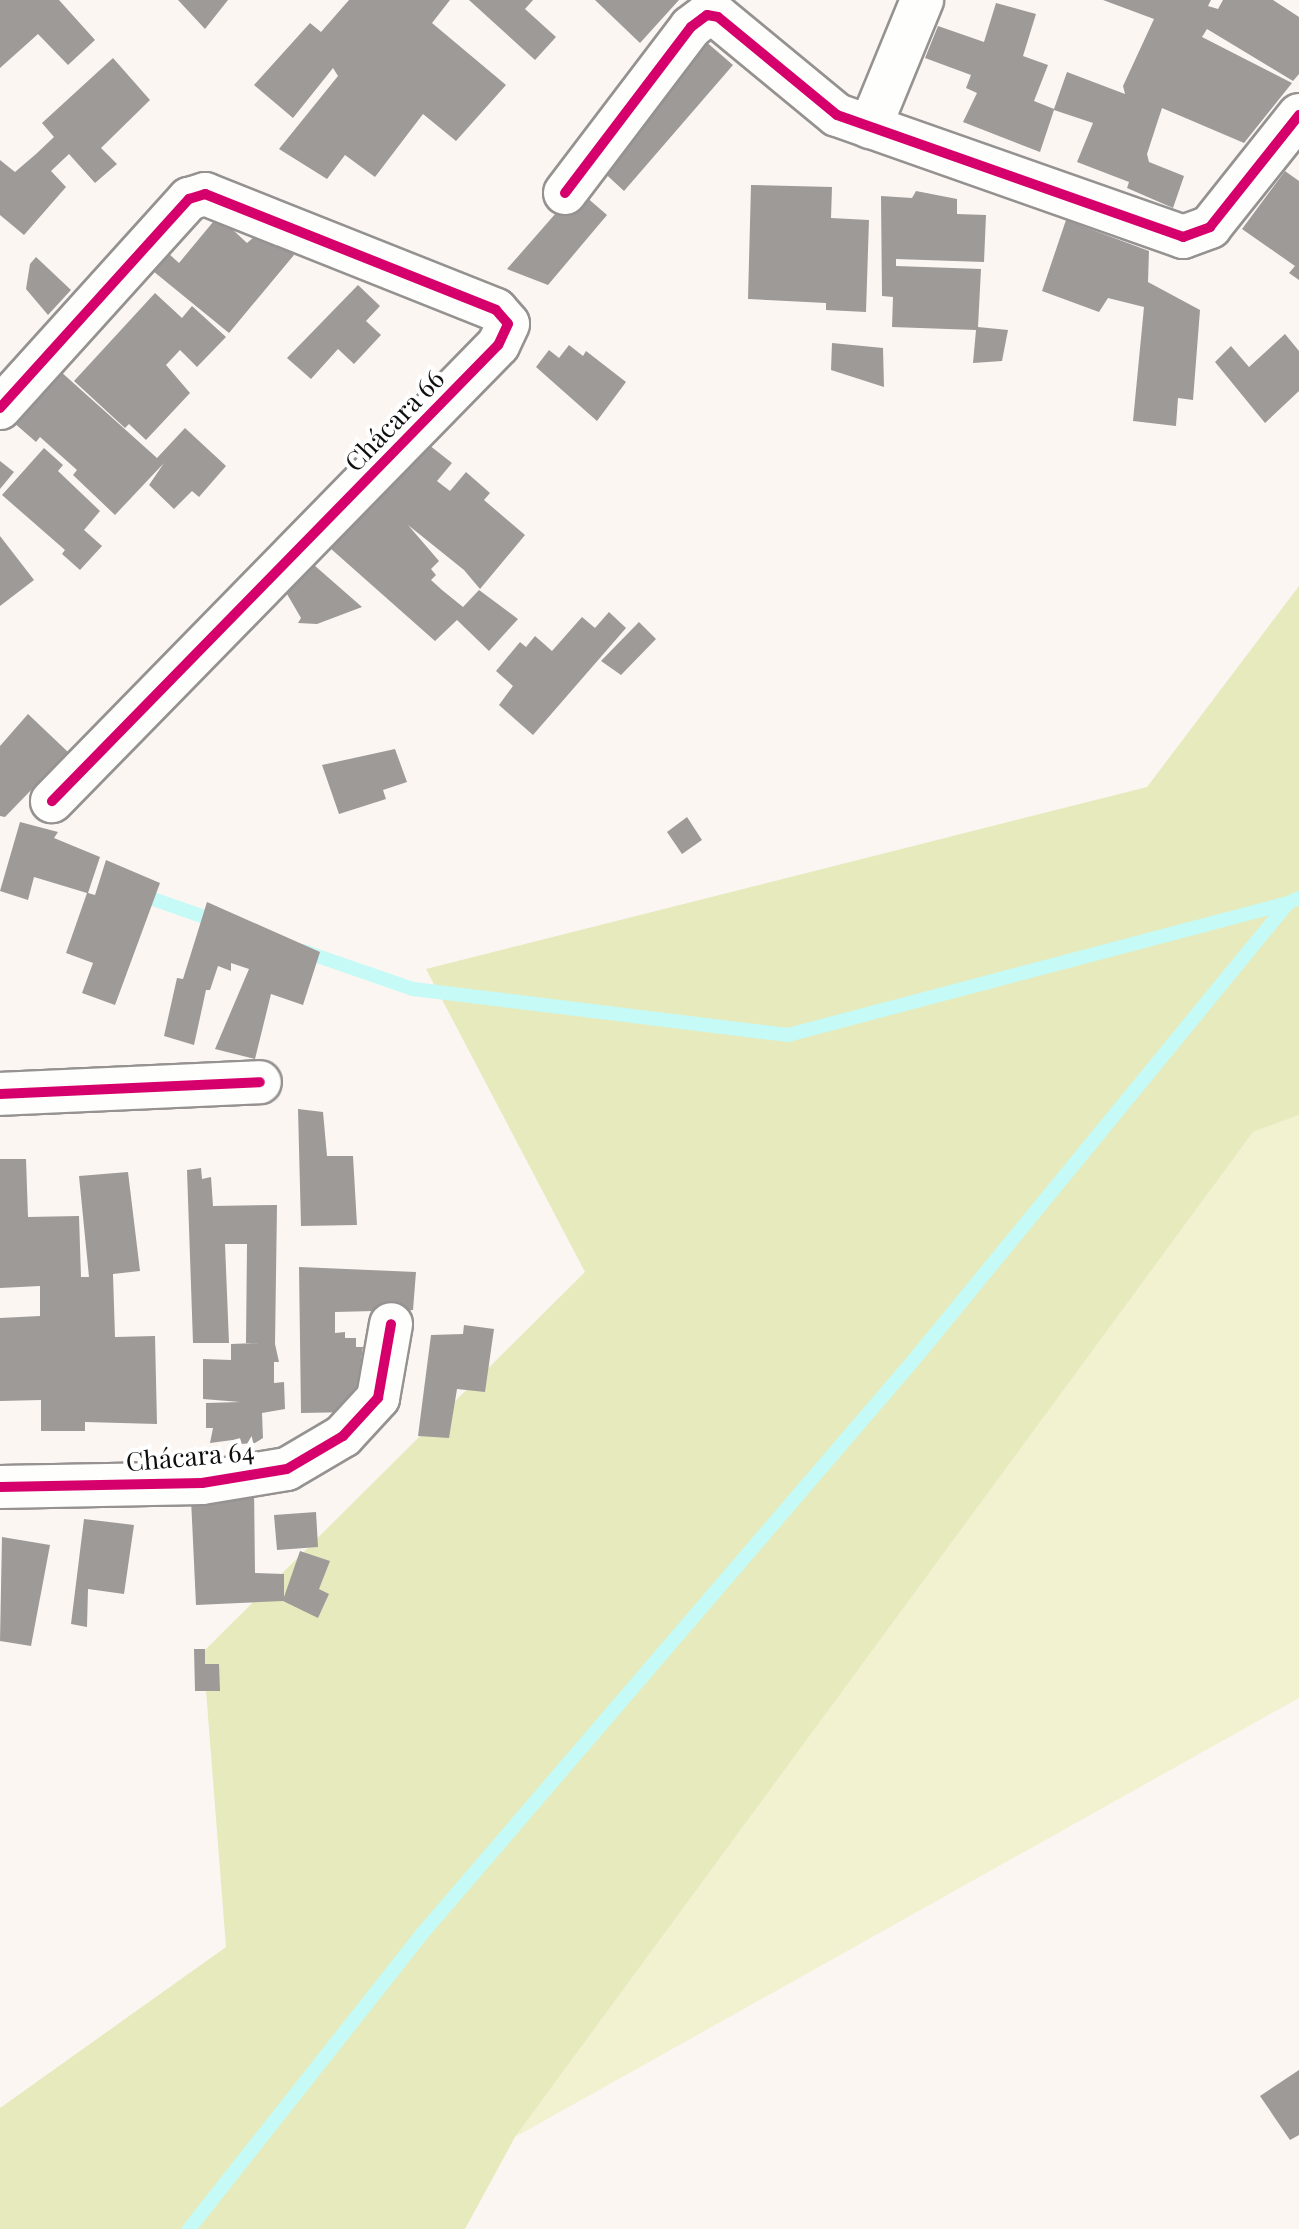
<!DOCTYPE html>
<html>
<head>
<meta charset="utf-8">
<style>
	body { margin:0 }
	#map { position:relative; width:1299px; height:2229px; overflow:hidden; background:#fbf6f2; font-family:"Playfair Display",serif }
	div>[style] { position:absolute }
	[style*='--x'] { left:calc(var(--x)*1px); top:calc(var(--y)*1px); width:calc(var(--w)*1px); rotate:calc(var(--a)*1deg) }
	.green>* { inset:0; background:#f2f1d0 }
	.forest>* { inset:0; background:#e7eabd }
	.stream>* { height:14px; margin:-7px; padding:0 7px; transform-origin:7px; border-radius:7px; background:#c5faf6 }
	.building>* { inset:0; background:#9e9a98 }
	.roads { filter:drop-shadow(2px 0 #959291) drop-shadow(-2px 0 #959291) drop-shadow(0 2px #959291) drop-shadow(0 -2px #959291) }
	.street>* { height:42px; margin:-21px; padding:0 21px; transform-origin:21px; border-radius:21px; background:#fefefd }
	.cycleway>* { height:10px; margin:-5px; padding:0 5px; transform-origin:5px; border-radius:5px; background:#d6006c }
	span { translate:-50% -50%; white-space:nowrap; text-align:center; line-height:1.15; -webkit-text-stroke:8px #fff; paint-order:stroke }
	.street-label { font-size:26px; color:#0e0e0e }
</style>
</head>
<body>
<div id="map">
	<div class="green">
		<i style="clip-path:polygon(1299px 1115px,1299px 1698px,515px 2137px,1253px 1132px)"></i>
	</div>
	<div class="forest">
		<i style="clip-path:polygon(1299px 586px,1299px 1115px,1253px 1132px,515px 2137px,465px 2229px,0 2229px,0 2108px,226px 1947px,203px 1652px,585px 1272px,426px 969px,1147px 787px)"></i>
	</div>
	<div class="stream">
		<i style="--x:136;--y:893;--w:88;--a:19.3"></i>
		<i style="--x:303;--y:951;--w:116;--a:19.1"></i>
		<i style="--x:413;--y:989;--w:378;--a:7"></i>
		<i style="--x:788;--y:1035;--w:517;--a:-14.79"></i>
		<i style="--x:189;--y:2229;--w:375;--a:-51.7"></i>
		<i style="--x:421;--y:1935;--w:756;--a:-49.4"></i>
		<i style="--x:913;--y:1361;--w:592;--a:-50.69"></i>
		<i style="--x:1288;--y:903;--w:12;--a:-24"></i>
	</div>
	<div class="building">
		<i style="clip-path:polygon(0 0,59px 0,95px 40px,68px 65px,38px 34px,0 68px)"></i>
		<i style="clip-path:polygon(178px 0,228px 0,205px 29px)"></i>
		<i style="clip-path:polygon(349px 0,450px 0,432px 23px,506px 85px,456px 141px,423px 114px,375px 177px,345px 155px,327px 179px,279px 149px,338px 76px,333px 68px,293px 118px,254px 85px,310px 23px,321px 32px)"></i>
		<i style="clip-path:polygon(469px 0,533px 0,525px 9px,556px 37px,535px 60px)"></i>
		<i style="clip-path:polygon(595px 0,679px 0,640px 43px)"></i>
		<i style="clip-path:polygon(1103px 0,1211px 0,1208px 6px,1218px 9px,1223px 0,1273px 0,1299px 17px,1299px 74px,1293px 81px,1207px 29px,1202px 37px,1292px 83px,1244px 143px,1162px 108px,1147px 154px,1149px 162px,1184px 176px,1173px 208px,1127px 188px,1129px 182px,1077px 162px,1093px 123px,1054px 110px,1040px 152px,963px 122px,977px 93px,966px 88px,971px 75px,925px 58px,938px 26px,984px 42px,996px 3px,1036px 14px,1023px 56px,1048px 65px,1034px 101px,1054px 109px,1067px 72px,1125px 94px,1123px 86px,1154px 19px)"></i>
		<i style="clip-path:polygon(704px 40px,733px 65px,624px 191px,597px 166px)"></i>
		<i style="clip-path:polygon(113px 58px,150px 100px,101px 148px,117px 164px,95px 183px,69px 154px,51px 171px,66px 187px,24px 235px,0 215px,0 160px,15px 172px,36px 154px,54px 137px,42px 123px)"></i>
		<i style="clip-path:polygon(1285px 171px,1299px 181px,1299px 280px,1289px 273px,1295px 266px,1242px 229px)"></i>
		<i style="clip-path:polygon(751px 185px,832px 187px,831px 218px,869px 220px,866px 312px,826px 310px,826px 303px,748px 299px)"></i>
		<i style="clip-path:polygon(577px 189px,607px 215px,548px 285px,507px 269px)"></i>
		<i style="clip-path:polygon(916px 191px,957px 199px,957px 214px,986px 215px,984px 262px,896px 259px,896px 266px,981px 269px,978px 327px,1008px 330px,1002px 361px,973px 363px,976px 330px,892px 327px,893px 297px,882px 296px,881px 196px,912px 198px)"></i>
		<i style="clip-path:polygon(218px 216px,247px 243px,263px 229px,294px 255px,229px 333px,153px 271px,168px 253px,179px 263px)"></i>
		<i style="clip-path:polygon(1066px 220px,1149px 251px,1148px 282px,1200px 310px,1193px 400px,1178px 398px,1176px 426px,1133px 421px,1144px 307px,1108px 298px,1099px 312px,1042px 291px)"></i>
		<i style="clip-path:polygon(36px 257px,71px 290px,48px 315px,26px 289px,30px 264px)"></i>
		<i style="clip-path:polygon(358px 285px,380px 306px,366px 321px,381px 335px,354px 364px,338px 349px,311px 379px,287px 358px)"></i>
		<i style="clip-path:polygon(155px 293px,182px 318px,192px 306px,226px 337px,197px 367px,180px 350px,166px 365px,190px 393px,146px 440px,129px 424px,125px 428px,74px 381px)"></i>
		<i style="clip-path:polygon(1285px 334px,1299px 351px,1299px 391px,1265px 423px,1215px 362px,1231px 346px,1249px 367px)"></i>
		<i style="clip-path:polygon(832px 343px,883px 348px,884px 387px,831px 370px)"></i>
		<i style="clip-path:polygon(569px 345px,583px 356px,586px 351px,626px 382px,597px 421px,536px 367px,549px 350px,559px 358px)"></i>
		<i style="clip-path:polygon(60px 371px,157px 458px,185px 428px,226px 466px,199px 497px,192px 491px,174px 509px,149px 485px,164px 463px,115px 515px,73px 475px,77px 470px,40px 437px,36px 442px,13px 422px)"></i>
		<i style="clip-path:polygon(429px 445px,452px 463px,437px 481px,450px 491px,466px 472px,490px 493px,484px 500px,525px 535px,480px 589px,464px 570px,408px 525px,439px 561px,431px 569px,436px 575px,431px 580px,442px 590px,463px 607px,479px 590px,518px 619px,489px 651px,457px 620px,435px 641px,330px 548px,419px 446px,425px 451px)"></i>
		<i style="clip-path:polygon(44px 448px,63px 465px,58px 471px,100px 511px,84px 530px,102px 546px,80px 570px,62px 554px,65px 550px,2px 495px)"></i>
		<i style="clip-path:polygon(0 461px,14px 472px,0 489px)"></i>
		<i style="clip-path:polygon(0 536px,34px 580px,0 606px)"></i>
		<i style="clip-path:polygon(314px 565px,362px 607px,317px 624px,298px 623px,301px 618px,287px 594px)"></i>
		<i style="clip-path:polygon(609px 612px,626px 628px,533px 735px,499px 705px,513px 686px,496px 671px,520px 642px,526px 647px,535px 636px,552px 651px,582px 617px,595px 628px)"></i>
		<i style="clip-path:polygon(639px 622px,656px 639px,621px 675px,601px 661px)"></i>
		<i style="clip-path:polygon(28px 714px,68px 752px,5px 817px,0 816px,0 746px)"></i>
		<i style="clip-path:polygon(395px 749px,407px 782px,383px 790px,386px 799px,339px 814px,322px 765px)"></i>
		<i style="clip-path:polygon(687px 817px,702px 840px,682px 854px,667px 832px)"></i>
		<i style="clip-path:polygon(20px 822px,58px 832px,54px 838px,100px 857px,88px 893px,95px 895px,106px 860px,160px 883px,115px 1005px,82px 993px,93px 963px,66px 953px,87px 893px,34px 877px,28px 900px,0 891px)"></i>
		<i style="clip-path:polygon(207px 902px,320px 952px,303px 1005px,271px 994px,255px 1059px,215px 1049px,249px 969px,231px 963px,231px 971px,218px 966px,210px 990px,206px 990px,194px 1045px,164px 1036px,177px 978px,183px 979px)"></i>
		<i style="clip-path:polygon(298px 1109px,323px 1112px,327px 1156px,353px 1156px,357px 1225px,301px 1226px)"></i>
		<i style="clip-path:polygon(0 1159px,26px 1159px,28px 1217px,79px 1216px,81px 1277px,89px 1277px,79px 1176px,128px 1172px,140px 1271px,113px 1274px,115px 1337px,155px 1336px,157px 1424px,85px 1422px,85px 1431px,41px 1431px,41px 1400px,0 1401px,0 1318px,40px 1316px,40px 1286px,0 1288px)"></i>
		<i style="clip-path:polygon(201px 1168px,202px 1179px,211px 1177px,213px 1206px,277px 1205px,275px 1344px,279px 1362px,274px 1362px,274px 1383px,284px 1382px,285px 1409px,262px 1413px,263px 1438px,255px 1443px,240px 1444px,240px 1439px,210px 1443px,213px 1428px,206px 1428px,206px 1403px,240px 1402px,203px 1399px,203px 1359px,231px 1360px,231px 1344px,259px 1343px,246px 1343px,247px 1244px,225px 1244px,229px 1343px,193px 1343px,187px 1170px)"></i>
		<i style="clip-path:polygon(299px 1267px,416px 1272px,413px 1310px,335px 1312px,335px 1333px,345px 1332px,345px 1338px,356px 1338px,356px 1347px,363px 1347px,354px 1412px,301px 1413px)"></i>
		<i style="clip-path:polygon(464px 1325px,494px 1329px,485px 1392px,457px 1389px,449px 1438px,418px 1436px,431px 1335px,463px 1334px)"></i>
		<i style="clip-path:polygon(254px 1486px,255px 1573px,284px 1574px,284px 1597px,300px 1551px,330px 1561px,319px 1589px,329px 1594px,318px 1618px,283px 1601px,196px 1605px,191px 1499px)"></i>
		<i style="clip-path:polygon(316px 1512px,318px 1547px,277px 1550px,274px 1515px)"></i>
		<i style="clip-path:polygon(84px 1519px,134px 1525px,124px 1594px,88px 1589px,87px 1627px,71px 1624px)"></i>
		<i style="clip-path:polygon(2px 1537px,50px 1545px,31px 1646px,0 1641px)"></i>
		<i style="clip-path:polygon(194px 1649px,205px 1649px,205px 1664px,219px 1664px,220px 1691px,195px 1691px)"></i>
		<i style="clip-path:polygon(1299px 2070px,1299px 2135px,1290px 2140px,1260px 2096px)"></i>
	</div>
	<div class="roads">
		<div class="street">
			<i style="--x:870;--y:127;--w:137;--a:-67.7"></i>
			<i style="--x:565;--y:193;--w:208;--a:-52.8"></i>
			<i style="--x:691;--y:27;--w:20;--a:-37"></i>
			<i style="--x:707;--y:15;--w:11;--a:10"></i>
			<i style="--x:718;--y:17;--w:154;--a:39.5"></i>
			<i style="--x:837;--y:115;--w:367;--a:19.4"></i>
			<i style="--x:1183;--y:237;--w:29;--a:-20"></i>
			<i style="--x:1210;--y:227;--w:143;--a:-51.5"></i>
			<i style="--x:0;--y:408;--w:282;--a:-47.9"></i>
			<i style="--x:189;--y:199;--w:17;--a:-17"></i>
			<i style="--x:205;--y:194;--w:313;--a:21.7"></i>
			<i style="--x:496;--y:310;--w:18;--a:49"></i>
			<i style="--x:508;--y:324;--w:23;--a:115"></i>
			<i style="--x:498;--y:345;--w:638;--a:134.36"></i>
			<i style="--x:0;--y:1094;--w:260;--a:-2.6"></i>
			<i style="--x:0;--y:1487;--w:202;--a:-1.1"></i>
			<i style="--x:202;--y:1483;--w:86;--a:-9.4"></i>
			<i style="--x:287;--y:1469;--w:65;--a:-30.5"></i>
			<i style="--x:343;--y:1436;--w:52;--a:-47.4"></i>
			<i style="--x:378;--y:1398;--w:75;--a:-80"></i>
		</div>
	</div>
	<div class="cycleway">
		<i style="--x:565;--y:193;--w:208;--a:-52.8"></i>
		<i style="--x:691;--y:27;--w:20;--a:-37"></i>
		<i style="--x:707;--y:15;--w:11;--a:10"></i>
		<i style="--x:718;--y:17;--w:154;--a:39.5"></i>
		<i style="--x:837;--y:115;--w:367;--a:19.4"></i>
		<i style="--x:1183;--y:237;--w:29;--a:-20"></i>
		<i style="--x:1210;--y:227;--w:143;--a:-51.5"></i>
		<i style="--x:0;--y:408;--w:282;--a:-47.9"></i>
		<i style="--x:189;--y:199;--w:17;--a:-17"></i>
		<i style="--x:205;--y:194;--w:313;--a:21.7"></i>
		<i style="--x:496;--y:310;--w:18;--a:49"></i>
		<i style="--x:508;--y:324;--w:23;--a:115"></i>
		<i style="--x:498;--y:345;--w:638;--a:134.36"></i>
		<i style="--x:0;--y:1094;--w:260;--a:-2.6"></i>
		<i style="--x:0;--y:1487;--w:202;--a:-1.1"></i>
		<i style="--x:202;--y:1483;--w:86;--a:-9.4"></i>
		<i style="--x:287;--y:1469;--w:65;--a:-30.5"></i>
		<i style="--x:343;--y:1436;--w:52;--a:-47.4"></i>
		<i style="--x:378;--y:1398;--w:75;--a:-80"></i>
	</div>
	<div class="street-label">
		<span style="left:394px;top:420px;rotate:-46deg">Chácara 66</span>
		<span style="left:190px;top:1456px;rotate:-5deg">Chácara 64</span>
	</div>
</div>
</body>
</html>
